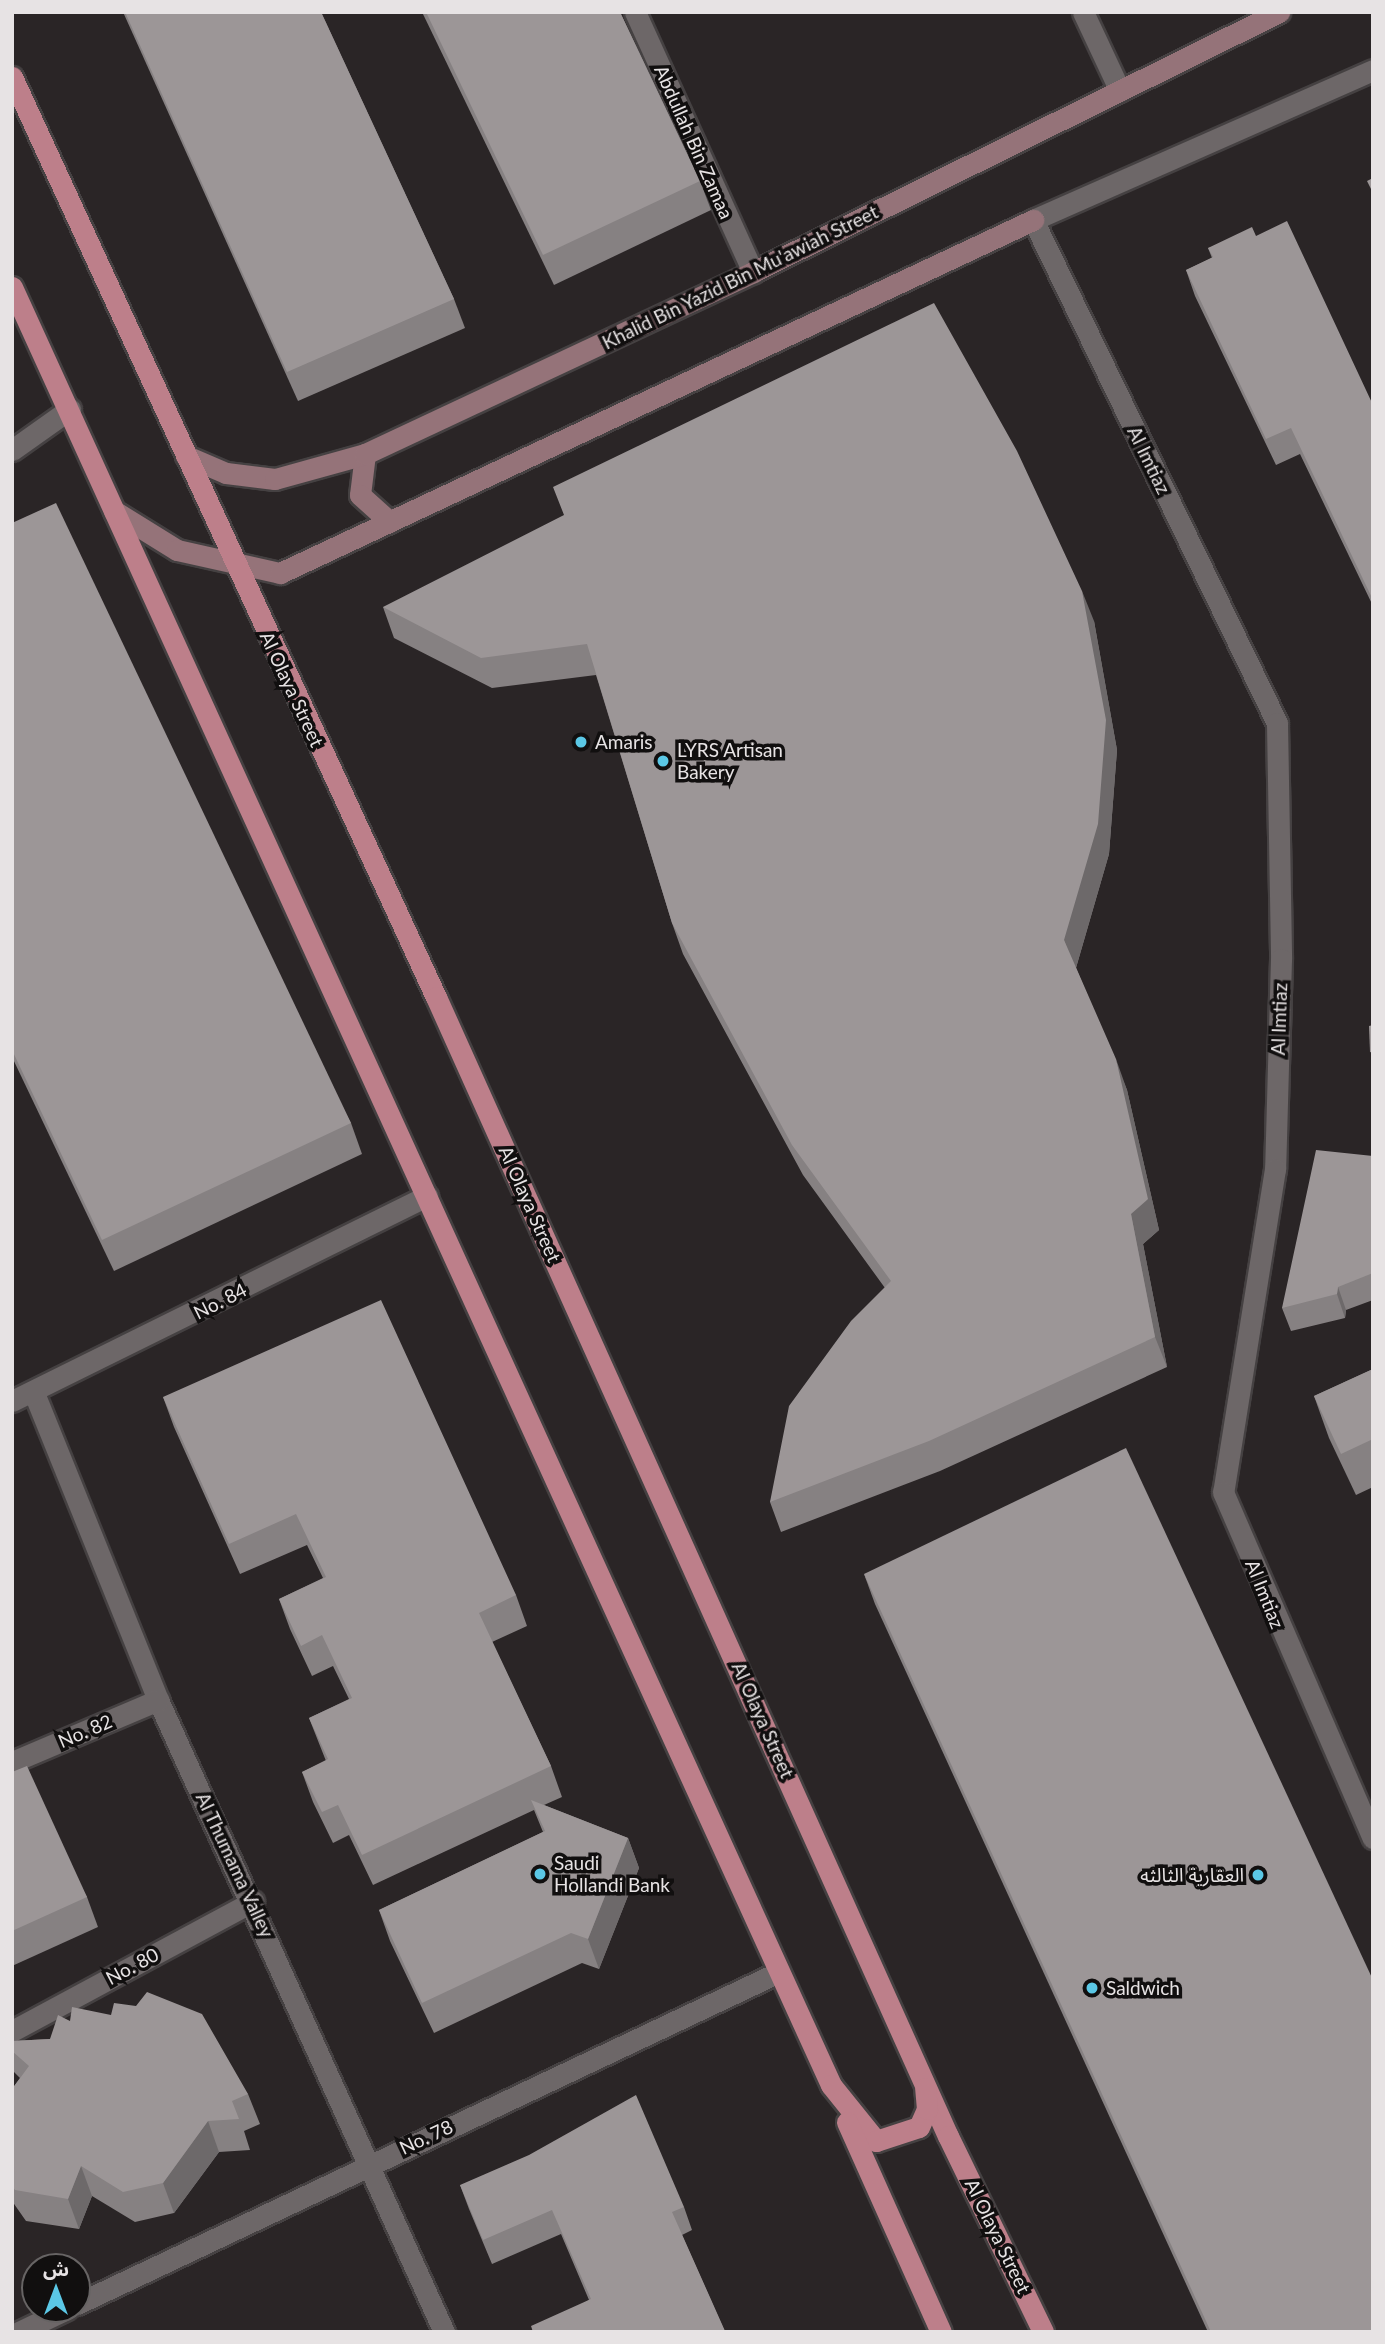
<!DOCTYPE html>
<html>
<head>
<meta charset="utf-8">
<style>
	body { margin:0 }
	#map { position:relative; width:1385px; height:2344px; overflow:hidden; background:#2a2526; font-family:Lato,"Noto Sans Arabic",sans-serif }
	div>[style] { position:absolute }
	[style*='--x'] { left:calc(var(--x)*1px); top:calc(var(--y)*1px); width:calc(var(--w)*1px); rotate:calc(var(--a)*1deg) }
	.roads { filter:drop-shadow(2px 0 #454142) drop-shadow(-2px 0 #454142) drop-shadow(0 2px #454142) drop-shadow(0 -2px #454142) }
	.street>* { height:21px; margin:-10.5px; padding:0 10.5px; transform-origin:10.5px; border-radius:10.5px; background:#6d6768 }
	.secondary>* { height:21px; margin:-10.5px; padding:0 10.5px; transform-origin:10.5px; border-radius:10.5px; background:#957379 }
	.primary>* { height:21px; margin:-10.5px; padding:0 10.5px; transform-origin:10.5px; border-radius:10.5px; background:#bd7f8a }
	.wall>* { inset:0; background:#868182 }
	.shaded-wall>* { inset:0; background:#6d696a }
	.building>* { inset:0; background:#9c9697 }
	.dots>* { width:19px; height:19px; translate:-50% -50%; box-sizing:border-box; border:4px solid #110f0f; border-radius:50% }
	span { translate:-50% -50%; white-space:nowrap; text-align:center; line-height:1.15; -webkit-text-stroke:7px #110f0f; paint-order:stroke }
	.street-label { font-size:19px; color:#e7e3e4 }
	.poi-label { font-size:19px; color:#e7e3e4 }
	.left { translate:0 -50%; text-align:left }
	.right { translate:-100% -50%; text-align:right }
	.frame { position:absolute; inset:0; border:14px solid #e7e3e4; pointer-events:none }
	.north { position:absolute; left:21px; top:2253px; width:70px; height:70px; box-sizing:border-box; background:#110f0f; border:2px solid #676464; border-radius:50%; rotate:0deg; font-size:19px; font-weight:700; line-height:28px; text-align:center; color:#e7e3e4 }
	.north::after { content:''; display:block; margin:auto; width:24px; height:32px; background:#5bc8e6; clip-path:polygon(50% 0,100% 100%,50% 72%,0 100%) }
</style>
</head>
<body>
<div id="map">
	<div class="roads">
		<div class="street">
			<i style="--x:635;--y:12;--w:286;--a:65.6"></i>
			<i style="--x:1083;--y:12;--w:87;--a:64.9"></i>
			<i style="--x:1373;--y:70;--w:372;--a:156.2"></i>
			<i style="--x:1033;--y:220;--w:559;--a:64.12"></i>
			<i style="--x:1277;--y:723;--w:236;--a:89"></i>
			<i style="--x:1281;--y:959;--w:210;--a:91.6"></i>
			<i style="--x:1275;--y:1169;--w:327;--a:99.1"></i>
			<i style="--x:1223;--y:1492;--w:377;--a:66.6"></i>
			<i style="--x:12;--y:450;--w:71;--a:-35.3"></i>
			<i style="--x:34;--y:1393;--w:331;--a:68"></i>
			<i style="--x:158;--y:1700;--w:694;--a:65.65"></i>
			<i style="--x:12;--y:1401;--w:463;--a:-26.3"></i>
			<i style="--x:12;--y:1762;--w:159;--a:-23"></i>
			<i style="--x:12;--y:2031;--w:274;--a:-28.3"></i>
			<i style="--x:77;--y:2304;--w:774;--a:-25.31"></i>
			<i style="--x:19;--y:2332;--w:53;--a:-25.6"></i>
		</div>
		<div class="secondary">
			<i style="--x:365;--y:454;--w:41;--a:97"></i>
			<i style="--x:360;--y:495;--w:40;--a:42"></i>
			<i style="--x:186;--y:456;--w:43;--a:23"></i>
			<i style="--x:226;--y:473;--w:49;--a:7"></i>
			<i style="--x:275;--y:479;--w:93;--a:-15.5"></i>
			<i style="--x:365;--y:454;--w:429;--a:-25.1"></i>
			<i style="--x:753;--y:272;--w:587;--a:-26.3"></i>
			<i style="--x:114;--y:511;--w:74;--a:31.8"></i>
			<i style="--x:177;--y:550;--w:106;--a:12.6"></i>
			<i style="--x:280;--y:573;--w:832;--a:-25.12"></i>
		</div>
		<div class="primary">
			<i style="--x:12;--y:77;--w:1013;--a:65.26"></i>
			<i style="--x:436;--y:997;--w:1249;--a:65.8"></i>
			<i style="--x:948;--y:2136;--w:218;--a:64.1"></i>
			<i style="--x:12;--y:287;--w:1976;--a:65.51"></i>
			<i style="--x:831;--y:2085;--w:72;--a:51.2"></i>
			<i style="--x:876;--y:2141;--w:45;--a:-18"></i>
			<i style="--x:919;--y:2127;--w:20;--a:-66"></i>
			<i style="--x:927;--y:2109;--w:21;--a:-95"></i>
			<i style="--x:847;--y:2122;--w:230;--a:65.9"></i>
		</div>
	</div>
	<div class="wall">
		<i style="clip-path:polygon(123px 12px,321px 12px,454px 299px,465px 328px,298px 401px)"></i>
		<i style="clip-path:polygon(422px 12px,620px 12px,700px 181px,711px 210px,554px 285px)"></i>
		<i style="clip-path:polygon(1256px 236px,1373px 405px,1373px 606px,1300px 454px,1276px 465px,1195px 296px,1186px 270px,1212px 258px,1208px 248px)"></i>
		<i style="clip-path:polygon(12px 523px,351px 1123px,362px 1154px,114px 1271px,12px 1057px)"></i>
		<i style="clip-path:polygon(383px 607px,1094px 621px,1117px 750px,1109px 854px,1076px 968px,1127px 1090px,1159px 1230px,1143px 1244px,1167px 1367px,940px 1471px,781px 1532px,770px 1502px,885px 1288px,803px 1175px,683px 954px,672px 923px,596px 675px,492px 688px,394px 638px)"></i>
		<i style="clip-path:polygon(1373px 1156px,1373px 1300px,1346px 1310px,1345px 1318px,1291px 1331px,1282px 1308px)"></i>
		<i style="clip-path:polygon(1373px 1369px,1373px 1487px,1356px 1495px,1329px 1438px,1314px 1396px)"></i>
		<i style="clip-path:polygon(163px 1397px,516px 1595px,527px 1626px,492px 1642px,551px 1766px,562px 1797px,544px 1805px,628px 1838px,639px 1868px,599px 1969px,582px 1963px,434px 2033px,390px 1941px,379px 1910px,543px 1832px,534px 1810px,373px 1885px,349px 1835px,333px 1843px,313px 1802px,302px 1772px,326px 1761px,309px 1718px,349px 1699px,333px 1666px,312px 1676px,290px 1629px,279px 1599px,323px 1578px,307px 1545px,240px 1574px,174px 1427px)"></i>
		<i style="clip-path:polygon(864px 1574px,1373px 2332px,1208px 2332px,875px 1604px)"></i>
		<i style="clip-path:polygon(12px 1772px,87px 1897px,98px 1927px,12px 1966px)"></i>
		<i style="clip-path:polygon(70px 2021px,248px 2094px,260px 2124px,244px 2131px,250px 2150px,219px 2152px,174px 2213px,135px 2222px,92px 2196px,79px 2229px,26px 2221px,12px 2201px,12px 2089px,20px 2078px,14px 2072px,12px 2067px,12px 2041px,50px 2039px)"></i>
		<i style="clip-path:polygon(460px 2185px,684px 2207px,692px 2230px,682px 2235px,725px 2332px,533px 2332px,589px 2300px,561px 2234px,492px 2264px,469px 2209px)"></i>
	</div>
	<div class="shaded-wall">
		<i style="clip-path:polygon(1082px 591px,1094px 621px,1117px 750px,1109px 854px,1075px 971px,1064px 940px)"></i>
		<i style="clip-path:polygon(1116px 1059px,1127px 1090px,1159px 1230px,1143px 1244px,1167px 1367px,1155px 1337px,1131px 1214px)"></i>
		<i style="clip-path:polygon(1338px 1287px,1346px 1310px,1345px 1318px,1337px 1294px)"></i>
		<i style="clip-path:polygon(628px 1838px,639px 1868px,599px 1969px,588px 1939px)"></i>
		<i style="clip-path:polygon(208px 2121px,219px 2152px,174px 2213px,163px 2183px)"></i>
		<i style="clip-path:polygon(81px 2166px,92px 2196px,79px 2229px,68px 2199px)"></i>
	</div>
	<div class="building">
		<i style="clip-path:polygon(125px 12px,321px 12px,454px 299px,287px 372px)"></i>
		<i style="clip-path:polygon(426px 12px,620px 12px,700px 181px,543px 255px)"></i>
		<i style="clip-path:polygon(1373px 178px,1373px 193px,1367px 181px)"></i>
		<i style="clip-path:polygon(1287px 221px,1373px 405px,1373px 600px,1291px 428px,1266px 439px,1186px 270px,1213px 257px,1208px 248px,1252px 227px,1256px 236px)"></i>
		<i style="clip-path:polygon(934px 303px,1017px 451px,1082px 591px,1106px 720px,1098px 824px,1064px 940px,1116px 1059px,1148px 1199px,1131px 1214px,1155px 1337px,929px 1441px,770px 1502px,789px 1406px,851px 1321px,891px 1281px,792px 1145px,672px 923px,587px 644px,481px 658px,383px 607px,564px 515px,553px 487px)"></i>
		<i style="clip-path:polygon(56px 503px,351px 1123px,102px 1240px,12px 1050px,12px 523px)"></i>
		<i style="clip-path:polygon(1373px 1025px,1373px 1053px,1370px 1052px,1369px 1026px)"></i>
		<i style="clip-path:polygon(1316px 1150px,1373px 1156px,1373px 1273px,1338px 1287px,1337px 1294px,1282px 1308px)"></i>
		<i style="clip-path:polygon(381px 1300px,516px 1595px,479px 1613px,551px 1766px,362px 1855px,338px 1805px,322px 1812px,302px 1772px,328px 1759px,309px 1718px,352px 1698px,322px 1635px,301px 1646px,279px 1599px,326px 1577px,296px 1514px,229px 1544px,163px 1397px)"></i>
		<i style="clip-path:polygon(1373px 1369px,1373px 1439px,1341px 1454px,1314px 1396px)"></i>
		<i style="clip-path:polygon(1126px 1448px,1373px 1980px,1373px 2332px,1211px 2332px,864px 1574px)"></i>
		<i style="clip-path:polygon(27px 1766px,87px 1897px,12px 1931px,12px 1772px)"></i>
		<i style="clip-path:polygon(531px 1800px,628px 1838px,588px 1939px,571px 1933px,422px 2003px,379px 1910px,545px 1831px)"></i>
		<i style="clip-path:polygon(147px 1992px,202px 2014px,248px 2094px,232px 2101px,239px 2119px,208px 2121px,163px 2183px,123px 2192px,81px 2166px,68px 2199px,15px 2190px,12px 2186px,12px 2089px,29px 2066px,12px 2051px,12px 2041px,50px 2039px,58px 2015px,70px 2021px,72px 2007px,111px 2015px,114px 2003px,136px 2006px)"></i>
		<i style="clip-path:polygon(636px 2095px,684px 2207px,672px 2212px,725px 2331px,722px 2332px,533px 2332px,531px 2326px,591px 2299px,552px 2210px,483px 2240px,460px 2185px,529px 2155px)"></i>
	</div>
	<div class="dots">
		<i style="left:581px;top:742px;background:#5bc8e6"></i>
		<i style="left:663px;top:761px;background:#5bc8e6"></i>
		<i style="left:540px;top:1874px;background:#5bc8e6"></i>
		<i style="left:1258px;top:1875px;background:#5bc8e6"></i>
		<i style="left:1092px;top:1988px;background:#5bc8e6"></i>
	</div>
	<div class="street-label">
		<span style="left:694px;top:142px;rotate:66deg">Abdullah Bin Zamaa</span>
		<span style="left:740px;top:277px;rotate:-26deg">Khalid Bin Yazid Bin Mu'awiah Street</span>
		<span style="left:1149px;top:460px;rotate:64deg">Al Imtiaz</span>
		<span style="left:292px;top:689px;rotate:65deg">Al Olaya Street</span>
		<span style="left:1279px;top:1019px;rotate:-88deg">Al Imtiaz</span>
		<span style="left:530px;top:1204px;rotate:66deg">Al Olaya Street</span>
		<span style="left:220px;top:1301px;rotate:-27deg">No. 84</span>
		<span style="left:1265px;top:1594px;rotate:68deg">Al Imtiaz</span>
		<span style="left:763px;top:1720px;rotate:66deg">Al Olaya Street</span>
		<span style="left:85px;top:1731px;rotate:-23deg">No. 82</span>
		<span style="left:235px;top:1865px;rotate:65deg">Al Thumama Valley</span>
		<span style="left:132px;top:1966px;rotate:-28deg">No. 80</span>
		<span style="left:426px;top:2137px;rotate:-25deg">No. 78</span>
		<span style="left:998px;top:2236px;rotate:64deg">Al Olaya Street</span>
	</div>
	<div class="poi-label">
		<span class="left" style="left:595px;top:742px">Amaris</span>
		<span class="left" style="left:677px;top:761px">LYRS Artisan<br>Bakery</span>
		<span class="left" style="left:554px;top:1874px">Saudi<br>Hollandi Bank</span>
		<span class="right" style="left:1244px;top:1875px">العقارية الثالثه</span>
		<span class="left" style="left:1106px;top:1988px">Saldwich</span>
	</div>
	<div class="frame"></div>
	<div class="north">ش</div>
</div>
</body>
</html>
